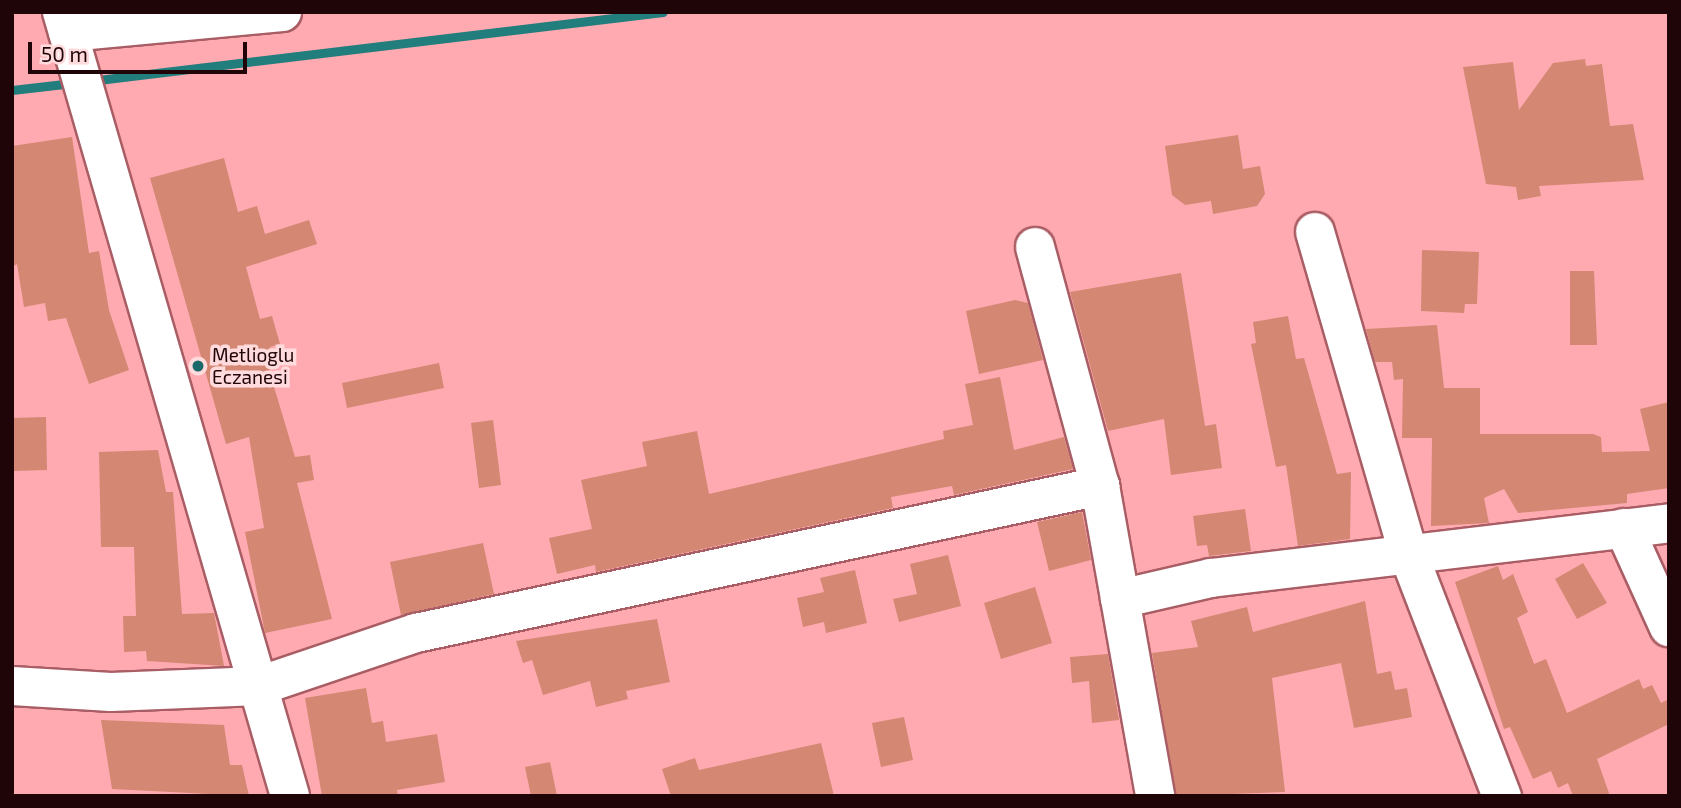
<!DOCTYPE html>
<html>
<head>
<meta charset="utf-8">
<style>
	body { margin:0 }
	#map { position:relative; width:1681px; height:808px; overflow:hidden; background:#ffaab0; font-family:"Exo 2",sans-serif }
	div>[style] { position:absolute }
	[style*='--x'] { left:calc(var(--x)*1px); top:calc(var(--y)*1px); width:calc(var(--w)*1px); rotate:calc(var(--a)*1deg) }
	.stream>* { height:9px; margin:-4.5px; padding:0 4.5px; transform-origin:4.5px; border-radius:4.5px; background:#227d7d }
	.building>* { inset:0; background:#d48773 }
	.roads { filter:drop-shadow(2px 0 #a95d64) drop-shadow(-2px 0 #a95d64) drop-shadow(0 2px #a95d64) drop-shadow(0 -2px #a95d64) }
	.minor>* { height:38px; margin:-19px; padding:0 19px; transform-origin:19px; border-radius:19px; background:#fff }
	.dots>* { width:19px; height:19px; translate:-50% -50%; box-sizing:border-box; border:4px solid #ffdbdd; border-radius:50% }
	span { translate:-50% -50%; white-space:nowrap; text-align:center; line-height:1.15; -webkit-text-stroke:7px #ffdbdd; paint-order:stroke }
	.poi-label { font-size:19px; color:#200508 }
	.left { translate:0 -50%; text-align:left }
	.frame { position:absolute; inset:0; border:14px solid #200508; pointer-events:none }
	.scale { position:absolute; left:28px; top:42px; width:219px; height:32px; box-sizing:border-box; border:4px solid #200508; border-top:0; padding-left:9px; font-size:21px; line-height:24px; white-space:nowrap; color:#200508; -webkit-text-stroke:5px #ffdbdd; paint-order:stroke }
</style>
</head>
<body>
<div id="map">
	<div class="stream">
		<i style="--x:90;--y:81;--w:577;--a:-6.87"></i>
		<i style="--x:12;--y:90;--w:61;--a:-6.5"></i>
	</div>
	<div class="building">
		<i style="clip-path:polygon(1585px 59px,1586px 66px,1602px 64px,1610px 126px,1633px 124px,1644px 180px,1539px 186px,1541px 196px,1518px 200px,1516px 187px,1486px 184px,1463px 67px,1513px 62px,1519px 110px,1553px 63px)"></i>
		<i style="clip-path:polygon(1238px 135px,1243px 169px,1260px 166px,1265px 194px,1257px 206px,1213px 214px,1211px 201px,1185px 205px,1172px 195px,1165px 146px)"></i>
		<i style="clip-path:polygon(72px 137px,89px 253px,99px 251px,109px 310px,129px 370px,89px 384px,66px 318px,48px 321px,45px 303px,24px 307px,17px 264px,12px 267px,12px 146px)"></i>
		<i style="clip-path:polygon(224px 158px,238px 212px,257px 206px,265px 234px,309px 220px,317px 244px,246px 267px,260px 319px,272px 316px,280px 344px,270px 347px,276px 368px,269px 370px,295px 457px,310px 455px,314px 480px,297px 483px,332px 619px,265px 633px,245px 532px,264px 528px,249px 437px,226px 444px,150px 178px)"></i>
		<i style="clip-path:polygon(1422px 250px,1479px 252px,1477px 304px,1465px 304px,1464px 313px,1421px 311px)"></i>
		<i style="clip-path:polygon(1570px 271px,1594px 271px,1597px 345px,1570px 345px)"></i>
		<i style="clip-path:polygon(1181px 273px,1205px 426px,1216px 424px,1222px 468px,1171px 475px,1164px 419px,1108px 431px,1070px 292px)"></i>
		<i style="clip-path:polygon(1015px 300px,1028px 303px,1043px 360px,979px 374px,966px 311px)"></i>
		<i style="clip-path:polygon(1288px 316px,1296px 359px,1304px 358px,1337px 474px,1351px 472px,1350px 539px,1298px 546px,1286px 465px,1276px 467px,1251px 344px,1256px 343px,1253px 322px)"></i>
		<i style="clip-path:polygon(1437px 325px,1444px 388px,1480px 388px,1480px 434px,1593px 434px,1601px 437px,1602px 452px,1650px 451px,1640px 409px,1669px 402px,1669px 488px,1627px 494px,1627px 503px,1518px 513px,1504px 489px,1484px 498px,1489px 523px,1431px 526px,1432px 438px,1402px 438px,1403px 379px,1394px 380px,1392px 362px,1375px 362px,1366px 329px)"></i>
		<i style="clip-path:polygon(439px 363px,444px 388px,347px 408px,342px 383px)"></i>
		<i style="clip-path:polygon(1000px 377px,1014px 450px,1064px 437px,1073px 469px,954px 495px,952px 486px,891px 497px,893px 508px,596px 572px,595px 565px,557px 574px,549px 538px,592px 529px,581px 480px,647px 466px,642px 442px,697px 431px,709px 494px,944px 439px,943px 431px,973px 425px,965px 384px)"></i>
		<i style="clip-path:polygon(46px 417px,47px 470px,12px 471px,12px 418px)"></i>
		<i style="clip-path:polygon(493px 420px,501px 485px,479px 488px,471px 423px)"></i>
		<i style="clip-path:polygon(158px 450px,166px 492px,173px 492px,182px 614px,214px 613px,224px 666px,147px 661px,146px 651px,124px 652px,123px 616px,136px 616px,134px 547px,101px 547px,99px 452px)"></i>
		<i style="clip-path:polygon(1245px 509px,1251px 551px,1209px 556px,1207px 545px,1197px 546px,1193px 516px)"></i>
		<i style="clip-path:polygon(1082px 512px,1091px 560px,1049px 571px,1037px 522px)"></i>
		<i style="clip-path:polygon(483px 543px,494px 594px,401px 615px,390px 562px)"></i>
		<i style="clip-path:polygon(948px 555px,961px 606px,899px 622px,893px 599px,917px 594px,910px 564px)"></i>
		<i style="clip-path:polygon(1583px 563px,1607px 603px,1577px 619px,1555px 579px)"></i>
		<i style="clip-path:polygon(1498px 566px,1503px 580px,1513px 574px,1528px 612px,1517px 618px,1534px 664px,1546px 659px,1567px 713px,1639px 679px,1643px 689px,1652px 685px,1661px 703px,1669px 699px,1669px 724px,1597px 759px,1610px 796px,1573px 796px,1568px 783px,1558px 788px,1551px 771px,1533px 779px,1510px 727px,1504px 729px,1455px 582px)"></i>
		<i style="clip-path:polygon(855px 570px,867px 623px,826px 633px,824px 622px,803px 627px,797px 598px,824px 592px,820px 578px)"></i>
		<i style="clip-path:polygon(1035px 587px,1052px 643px,1001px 659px,984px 603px)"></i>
		<i style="clip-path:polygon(1365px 601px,1377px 674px,1391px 671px,1395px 690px,1407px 688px,1412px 717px,1354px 728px,1341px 663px,1272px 678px,1285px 792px,1176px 796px,1152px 653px,1198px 647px,1191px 621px,1247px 607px,1253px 632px)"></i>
		<i style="clip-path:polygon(657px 619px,670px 682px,626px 691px,628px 699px,596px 707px,590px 681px,543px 695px,532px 660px,523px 663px,516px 641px)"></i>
		<i style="clip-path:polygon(1108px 654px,1119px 720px,1092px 723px,1089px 681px,1072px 683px,1070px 657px)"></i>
		<i style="clip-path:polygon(366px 688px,372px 723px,383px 721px,386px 742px,437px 734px,445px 782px,397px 790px,398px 796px,322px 796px,305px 698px)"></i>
		<i style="clip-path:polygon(904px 717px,913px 760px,881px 767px,872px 723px)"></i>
		<i style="clip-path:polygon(101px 720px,224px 725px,230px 765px,242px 765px,249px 796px,112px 789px)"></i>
		<i style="clip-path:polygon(821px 743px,834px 796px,671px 796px,662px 769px,695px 758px,699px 770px)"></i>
		<i style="clip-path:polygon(550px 762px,557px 796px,531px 796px,525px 767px)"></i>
	</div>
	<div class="roads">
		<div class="minor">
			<i style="--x:62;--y:12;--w:816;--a:73.78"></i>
			<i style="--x:68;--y:32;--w:215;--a:-5.3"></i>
			<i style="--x:1315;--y:232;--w:334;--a:73.8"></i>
			<i style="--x:1408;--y:553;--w:261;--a:68.9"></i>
			<i style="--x:1035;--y:247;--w:248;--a:74.8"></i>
			<i style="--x:1100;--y:486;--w:315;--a:79.9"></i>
			<i style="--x:1624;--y:528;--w:109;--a:65.6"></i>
			<i style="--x:1120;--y:599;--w:93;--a:-13"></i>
			<i style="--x:1211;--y:578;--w:461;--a:-6.8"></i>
			<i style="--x:12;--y:686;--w:99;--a:3.5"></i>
			<i style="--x:111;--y:692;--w:148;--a:-2.3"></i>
			<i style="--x:259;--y:686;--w:166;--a:-18.7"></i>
			<i style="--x:416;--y:633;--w:700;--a:-12.13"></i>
		</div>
	</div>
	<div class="dots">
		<i style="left:198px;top:366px;background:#1c6969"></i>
	</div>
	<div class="poi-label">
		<span class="left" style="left:212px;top:366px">Metlioglu<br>Eczanesi</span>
	</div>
	<div class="frame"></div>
	<div class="scale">50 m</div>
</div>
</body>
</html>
